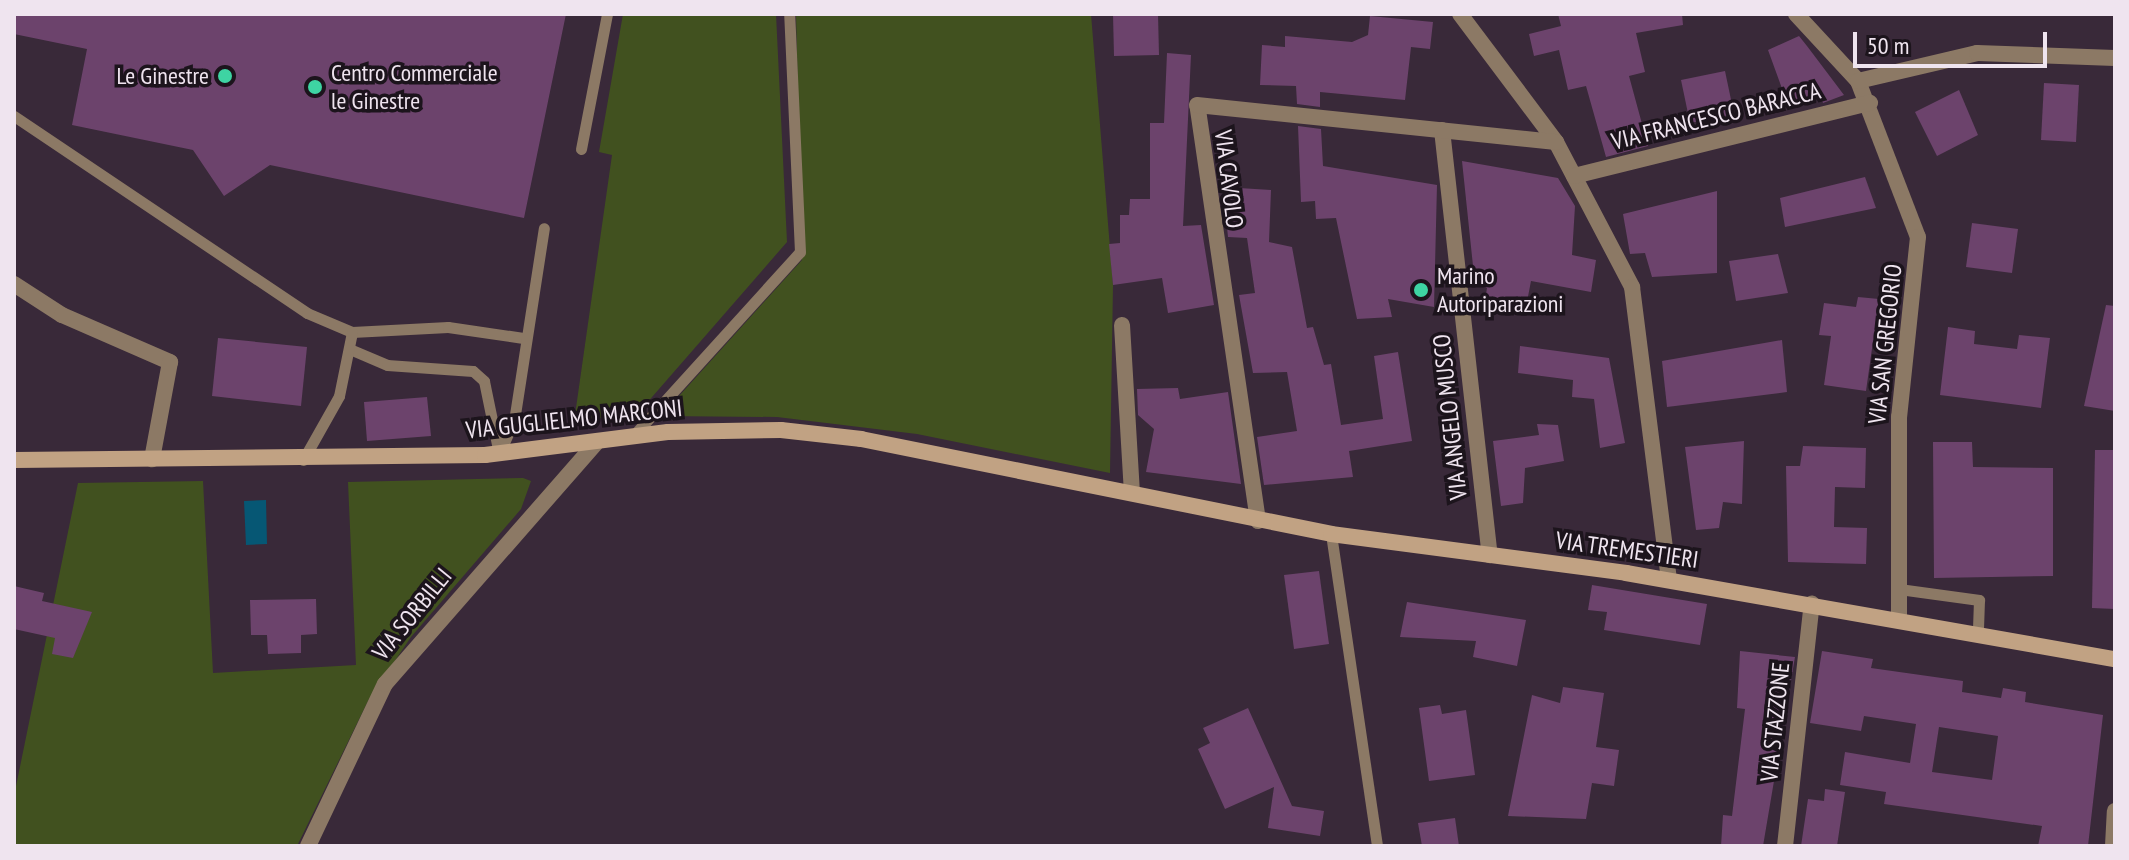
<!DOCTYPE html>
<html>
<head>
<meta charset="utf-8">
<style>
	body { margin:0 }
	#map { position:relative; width:2129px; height:860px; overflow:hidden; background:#392939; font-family:"PT Sans Narrow",sans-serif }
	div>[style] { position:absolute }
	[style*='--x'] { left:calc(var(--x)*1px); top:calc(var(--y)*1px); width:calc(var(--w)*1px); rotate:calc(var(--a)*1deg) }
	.green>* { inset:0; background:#41511f }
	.water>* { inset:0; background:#065774 }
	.building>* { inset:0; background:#6c436c }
	.lane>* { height:11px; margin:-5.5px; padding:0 5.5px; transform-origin:5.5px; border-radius:5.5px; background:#8c7965 }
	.street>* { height:16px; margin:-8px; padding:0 8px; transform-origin:8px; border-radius:8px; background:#8c7965 }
	.secondary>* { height:16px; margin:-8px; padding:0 8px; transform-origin:8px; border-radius:8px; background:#c1a283 }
	.dots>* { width:22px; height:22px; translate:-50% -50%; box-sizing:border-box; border:4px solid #1c141c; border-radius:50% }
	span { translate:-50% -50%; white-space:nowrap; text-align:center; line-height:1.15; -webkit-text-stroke:7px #1c141c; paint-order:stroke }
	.poi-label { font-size:24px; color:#efe4ef }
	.left { translate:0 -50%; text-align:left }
	.right { translate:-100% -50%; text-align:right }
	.street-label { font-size:24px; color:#efe4ef }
	.frame { position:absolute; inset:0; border:16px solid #efe4ef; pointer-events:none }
	.scale { position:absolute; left:1853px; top:32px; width:194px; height:36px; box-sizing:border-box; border:4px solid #efe4ef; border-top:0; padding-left:10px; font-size:24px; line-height:28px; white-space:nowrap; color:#efe4ef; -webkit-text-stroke:6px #1c141c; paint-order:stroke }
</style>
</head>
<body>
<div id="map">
	<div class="green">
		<i style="clip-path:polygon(623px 14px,776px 14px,787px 242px,639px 412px,574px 422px,612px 155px,599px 152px)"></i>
		<i style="clip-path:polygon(796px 14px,1091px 14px,1113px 285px,1110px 473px,917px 434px,777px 417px,661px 416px,802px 260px)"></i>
		<i style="clip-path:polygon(523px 478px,531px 481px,521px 509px,411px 637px,369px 699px,297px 846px,14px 846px,14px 796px,78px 483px,203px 481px,213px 673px,356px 665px,348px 482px)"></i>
	</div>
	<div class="water">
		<i style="clip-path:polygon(266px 500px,267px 544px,246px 545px,244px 501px)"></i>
	</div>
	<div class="building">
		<i style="clip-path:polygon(14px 14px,566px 14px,524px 218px,270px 165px,224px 196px,193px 150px,72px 125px,87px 49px,14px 34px)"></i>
		<i style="clip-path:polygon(1113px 14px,1158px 14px,1159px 55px,1114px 56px)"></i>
		<i style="clip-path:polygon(1558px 14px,1682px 14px,1683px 25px,1636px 33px,1645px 72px,1629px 76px,1648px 146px,1606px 157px,1586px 86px,1568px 90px,1559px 50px,1534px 56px,1529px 34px,1561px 26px)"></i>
		<i style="clip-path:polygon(1370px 16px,1433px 22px,1430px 49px,1411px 47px,1405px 100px,1320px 92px,1320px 107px,1297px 104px,1296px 86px,1260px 85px,1262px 45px,1285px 47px,1285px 36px,1352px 42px,1368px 35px)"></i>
		<i style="clip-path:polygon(1799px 36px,1807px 46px,1844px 95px,1823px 103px,1819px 92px,1788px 105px,1768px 50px)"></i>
		<i style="clip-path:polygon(1167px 53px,1191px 55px,1183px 226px,1201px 225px,1214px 305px,1168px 313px,1162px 278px,1113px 285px,1109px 244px,1120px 243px,1120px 215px,1129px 215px,1130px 199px,1150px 199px,1150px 123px,1164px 123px)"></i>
		<i style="clip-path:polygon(1725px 71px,1734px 114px,1690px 123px,1681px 80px)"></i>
		<i style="clip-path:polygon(2044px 83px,2079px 85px,2076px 142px,2041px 140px)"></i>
		<i style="clip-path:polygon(1959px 90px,1978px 135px,1937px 156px,1915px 112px)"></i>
		<i style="clip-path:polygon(1298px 126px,1321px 129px,1323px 166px,1437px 185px,1434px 307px,1388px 299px,1392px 317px,1357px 319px,1336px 218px,1316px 219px,1315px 201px,1301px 202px)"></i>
		<i style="clip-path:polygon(1462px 161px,1558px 178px,1575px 206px,1572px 255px,1596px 260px,1591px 292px,1531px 281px,1526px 307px,1485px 300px,1487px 288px,1475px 285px)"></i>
		<i style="clip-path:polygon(1865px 177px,1876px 208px,1785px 227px,1780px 198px)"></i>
		<i style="clip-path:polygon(1223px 187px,1271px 190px,1269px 242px,1292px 247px,1307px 328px,1313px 327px,1324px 365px,1331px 364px,1341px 425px,1383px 419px,1374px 356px,1398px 352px,1412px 441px,1349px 451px,1353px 477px,1264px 485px,1257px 437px,1297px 431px,1287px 372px,1253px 373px,1239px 295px,1255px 293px,1247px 238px,1228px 237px)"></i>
		<i style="clip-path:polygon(1717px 191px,1717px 273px,1652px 277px,1645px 253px,1630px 254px,1623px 214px)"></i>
		<i style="clip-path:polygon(1972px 223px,2018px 229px,2012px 273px,1966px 267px)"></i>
		<i style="clip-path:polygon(1778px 254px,1788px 293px,1736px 301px,1729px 261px)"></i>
		<i style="clip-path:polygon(1858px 297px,1879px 299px,1866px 391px,1824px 385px,1831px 336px,1819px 335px,1824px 303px,1856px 307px)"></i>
		<i style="clip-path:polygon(2106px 305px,2115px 306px,2115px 411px,2084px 406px)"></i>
		<i style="clip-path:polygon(1948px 327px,1975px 331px,1974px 344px,2017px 349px,2019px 335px,2050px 338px,2041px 408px,1940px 395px)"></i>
		<i style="clip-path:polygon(218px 338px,307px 347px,301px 406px,212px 396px)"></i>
		<i style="clip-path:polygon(1782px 340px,1787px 392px,1667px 407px,1662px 361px)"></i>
		<i style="clip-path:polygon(1520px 346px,1609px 358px,1625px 443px,1600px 448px,1594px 399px,1572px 397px,1573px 380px,1518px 373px)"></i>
		<i style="clip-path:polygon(1178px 388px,1180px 399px,1228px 392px,1241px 484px,1146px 472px,1154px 429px,1138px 415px,1137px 389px)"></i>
		<i style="clip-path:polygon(427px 397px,431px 436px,367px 441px,364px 402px)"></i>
		<i style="clip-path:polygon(1537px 424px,1558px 425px,1564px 461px,1525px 468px,1523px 503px,1501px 506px,1493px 441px,1539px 435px)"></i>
		<i style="clip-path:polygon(1744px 441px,1742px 504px,1723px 502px,1719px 528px,1696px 530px,1685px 447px)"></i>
		<i style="clip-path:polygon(1933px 442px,1972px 442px,1973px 467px,2053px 468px,2053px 576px,1934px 578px)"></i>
		<i style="clip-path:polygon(1803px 446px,1866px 448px,1865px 488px,1835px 487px,1834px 527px,1867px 528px,1866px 564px,1788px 562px,1786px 466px,1800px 466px)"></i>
		<i style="clip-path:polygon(2095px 450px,2115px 450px,2115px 609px,2092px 608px)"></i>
		<i style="clip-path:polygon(1319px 571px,1329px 644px,1294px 649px,1284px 575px)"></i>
		<i style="clip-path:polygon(1592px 585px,1707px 604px,1700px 645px,1604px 630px,1607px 612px,1588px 610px)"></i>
		<i style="clip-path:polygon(14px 586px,44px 593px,42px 601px,92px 612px,73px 658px,52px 654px,55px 638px,14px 629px)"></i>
		<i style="clip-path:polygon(316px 599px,317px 634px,301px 635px,301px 653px,268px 654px,267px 635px,251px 635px,250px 600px)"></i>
		<i style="clip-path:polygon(1407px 602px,1526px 620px,1517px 666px,1473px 657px,1476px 641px,1400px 637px)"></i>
		<i style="clip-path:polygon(1740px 651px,1795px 657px,1763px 846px,1721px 846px,1723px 815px,1732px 816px,1745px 709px,1737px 708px)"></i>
		<i style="clip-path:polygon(evenodd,1822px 651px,1873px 659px,1871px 668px,1963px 681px,1962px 692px,2001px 698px,2003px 688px,2026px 692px,2025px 702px,2103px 715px,2088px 846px,2038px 846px,2042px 826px,1884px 804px,1886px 792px,1840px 785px,1845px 752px,1910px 763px,1916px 724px,1864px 716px,1861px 731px,1810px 723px,1822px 651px,1939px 727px,1998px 736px,1992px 780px,1932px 772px,1939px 727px)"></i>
		<i style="clip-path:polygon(1563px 687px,1604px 693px,1596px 747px,1619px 750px,1614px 786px,1592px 783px,1586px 819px,1508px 816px,1532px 695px,1560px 703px)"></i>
		<i style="clip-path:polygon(1440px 705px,1442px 714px,1466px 710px,1475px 775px,1429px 781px,1419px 708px)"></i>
		<i style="clip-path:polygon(1248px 708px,1292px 806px,1324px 811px,1320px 836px,1268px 828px,1274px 787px,1225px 809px,1198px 749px,1210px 743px,1203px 728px)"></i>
		<i style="clip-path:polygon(1825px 789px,1845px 792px,1837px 846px,1801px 846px,1808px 799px,1824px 801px)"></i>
		<i style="clip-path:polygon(1455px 818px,1459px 846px,1422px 846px,1418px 823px)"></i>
	</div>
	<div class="lane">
		<i style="--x:14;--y:116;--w:353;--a:33.9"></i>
		<i style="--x:307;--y:313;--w:49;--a:22.9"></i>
		<i style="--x:352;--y:332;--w:96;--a:-3"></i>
		<i style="--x:448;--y:327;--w:76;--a:8.3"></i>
		<i style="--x:581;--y:149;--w:137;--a:-79.1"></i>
		<i style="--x:352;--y:350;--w:38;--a:23"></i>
		<i style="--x:387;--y:365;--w:86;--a:4"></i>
		<i style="--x:473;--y:371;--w:15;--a:42"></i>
		<i style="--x:484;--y:381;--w:75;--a:78.4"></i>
		<i style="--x:633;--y:436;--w:248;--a:-47.8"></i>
		<i style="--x:800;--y:252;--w:238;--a:-92.6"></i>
		<i style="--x:499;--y:454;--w:36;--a:-66"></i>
		<i style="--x:514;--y:421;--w:195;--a:-81.2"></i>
		<i style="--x:303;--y:460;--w:73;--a:-60.6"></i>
		<i style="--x:339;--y:396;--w:65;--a:-78.5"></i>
		<i style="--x:1331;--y:534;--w:315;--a:81.6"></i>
		<i style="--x:1899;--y:589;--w:81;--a:7.8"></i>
		<i style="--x:1979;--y:600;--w:32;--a:92"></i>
	</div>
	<div class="street">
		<i style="--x:1460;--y:14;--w:160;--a:53.1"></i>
		<i style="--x:1556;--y:142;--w:164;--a:62.3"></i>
		<i style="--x:1632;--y:287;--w:295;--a:82.8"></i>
		<i style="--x:1796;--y:14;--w:91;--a:47.2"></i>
		<i style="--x:1858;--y:81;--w:167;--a:69"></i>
		<i style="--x:1918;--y:237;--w:181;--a:96"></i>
		<i style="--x:1899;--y:417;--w:202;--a:90"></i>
		<i style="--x:1858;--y:81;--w:122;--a:-13.2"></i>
		<i style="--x:1977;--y:53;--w:138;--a:2.1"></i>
		<i style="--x:1442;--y:130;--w:428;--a:83.6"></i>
		<i style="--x:1574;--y:176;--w:305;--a:-13.9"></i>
		<i style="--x:14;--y:284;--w:57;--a:32.9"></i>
		<i style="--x:62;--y:315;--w:118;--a:23.5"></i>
		<i style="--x:170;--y:362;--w:99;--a:100.5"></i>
		<i style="--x:1122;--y:325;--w:168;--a:86.6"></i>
		<i style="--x:1258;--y:521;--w:420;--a:-98.3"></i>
		<i style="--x:1197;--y:105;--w:361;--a:5.9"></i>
		<i style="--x:308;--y:846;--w:179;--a:-64.6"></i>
		<i style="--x:385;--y:684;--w:322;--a:-48.8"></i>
		<i style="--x:1785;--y:846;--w:244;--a:-83.7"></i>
		<i style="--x:2113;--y:846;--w:35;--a:-87"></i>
	</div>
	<div class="secondary">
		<i style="--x:14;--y:460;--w:471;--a:-0.6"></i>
		<i style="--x:485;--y:455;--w:184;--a:-7.2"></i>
		<i style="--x:668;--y:432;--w:113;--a:-1"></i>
		<i style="--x:781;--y:430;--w:81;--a:6.4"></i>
		<i style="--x:861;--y:439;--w:480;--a:11.4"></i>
		<i style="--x:1331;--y:534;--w:298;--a:7.5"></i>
		<i style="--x:1626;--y:573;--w:497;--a:10"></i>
	</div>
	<div class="dots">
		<i style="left:225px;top:76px;background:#3ed4a3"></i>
		<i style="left:315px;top:87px;background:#3ed4a3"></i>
		<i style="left:1421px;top:290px;background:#3ed4a3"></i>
	</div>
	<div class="poi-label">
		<span class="left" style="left:331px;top:87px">Centro Commerciale<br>le Ginestre</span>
		<span class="right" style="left:209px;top:76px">Le Ginestre</span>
		<span class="left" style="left:1437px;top:290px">Marino<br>Autoriparazioni</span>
	</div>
	<div class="street-label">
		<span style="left:1716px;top:116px;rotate:-14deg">VIA FRANCESCO BARACCA</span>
		<span style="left:1229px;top:179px;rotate:83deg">VIA CAVOLO</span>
		<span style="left:1885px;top:344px;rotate:-84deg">VIA SAN GREGORIO</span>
		<span style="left:1450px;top:417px;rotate:-96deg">VIA ANGELO MUSCO</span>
		<span style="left:574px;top:419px;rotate:-6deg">VIA GUGLIELMO MARCONI</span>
		<span style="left:1627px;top:550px;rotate:8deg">VIA TREMESTIERI</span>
		<span style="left:412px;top:614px;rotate:-51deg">VIA SORBILLI</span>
		<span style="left:1775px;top:722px;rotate:-84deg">VIA STAZZONE</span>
	</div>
	<div class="frame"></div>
	<div class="scale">50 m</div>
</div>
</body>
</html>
